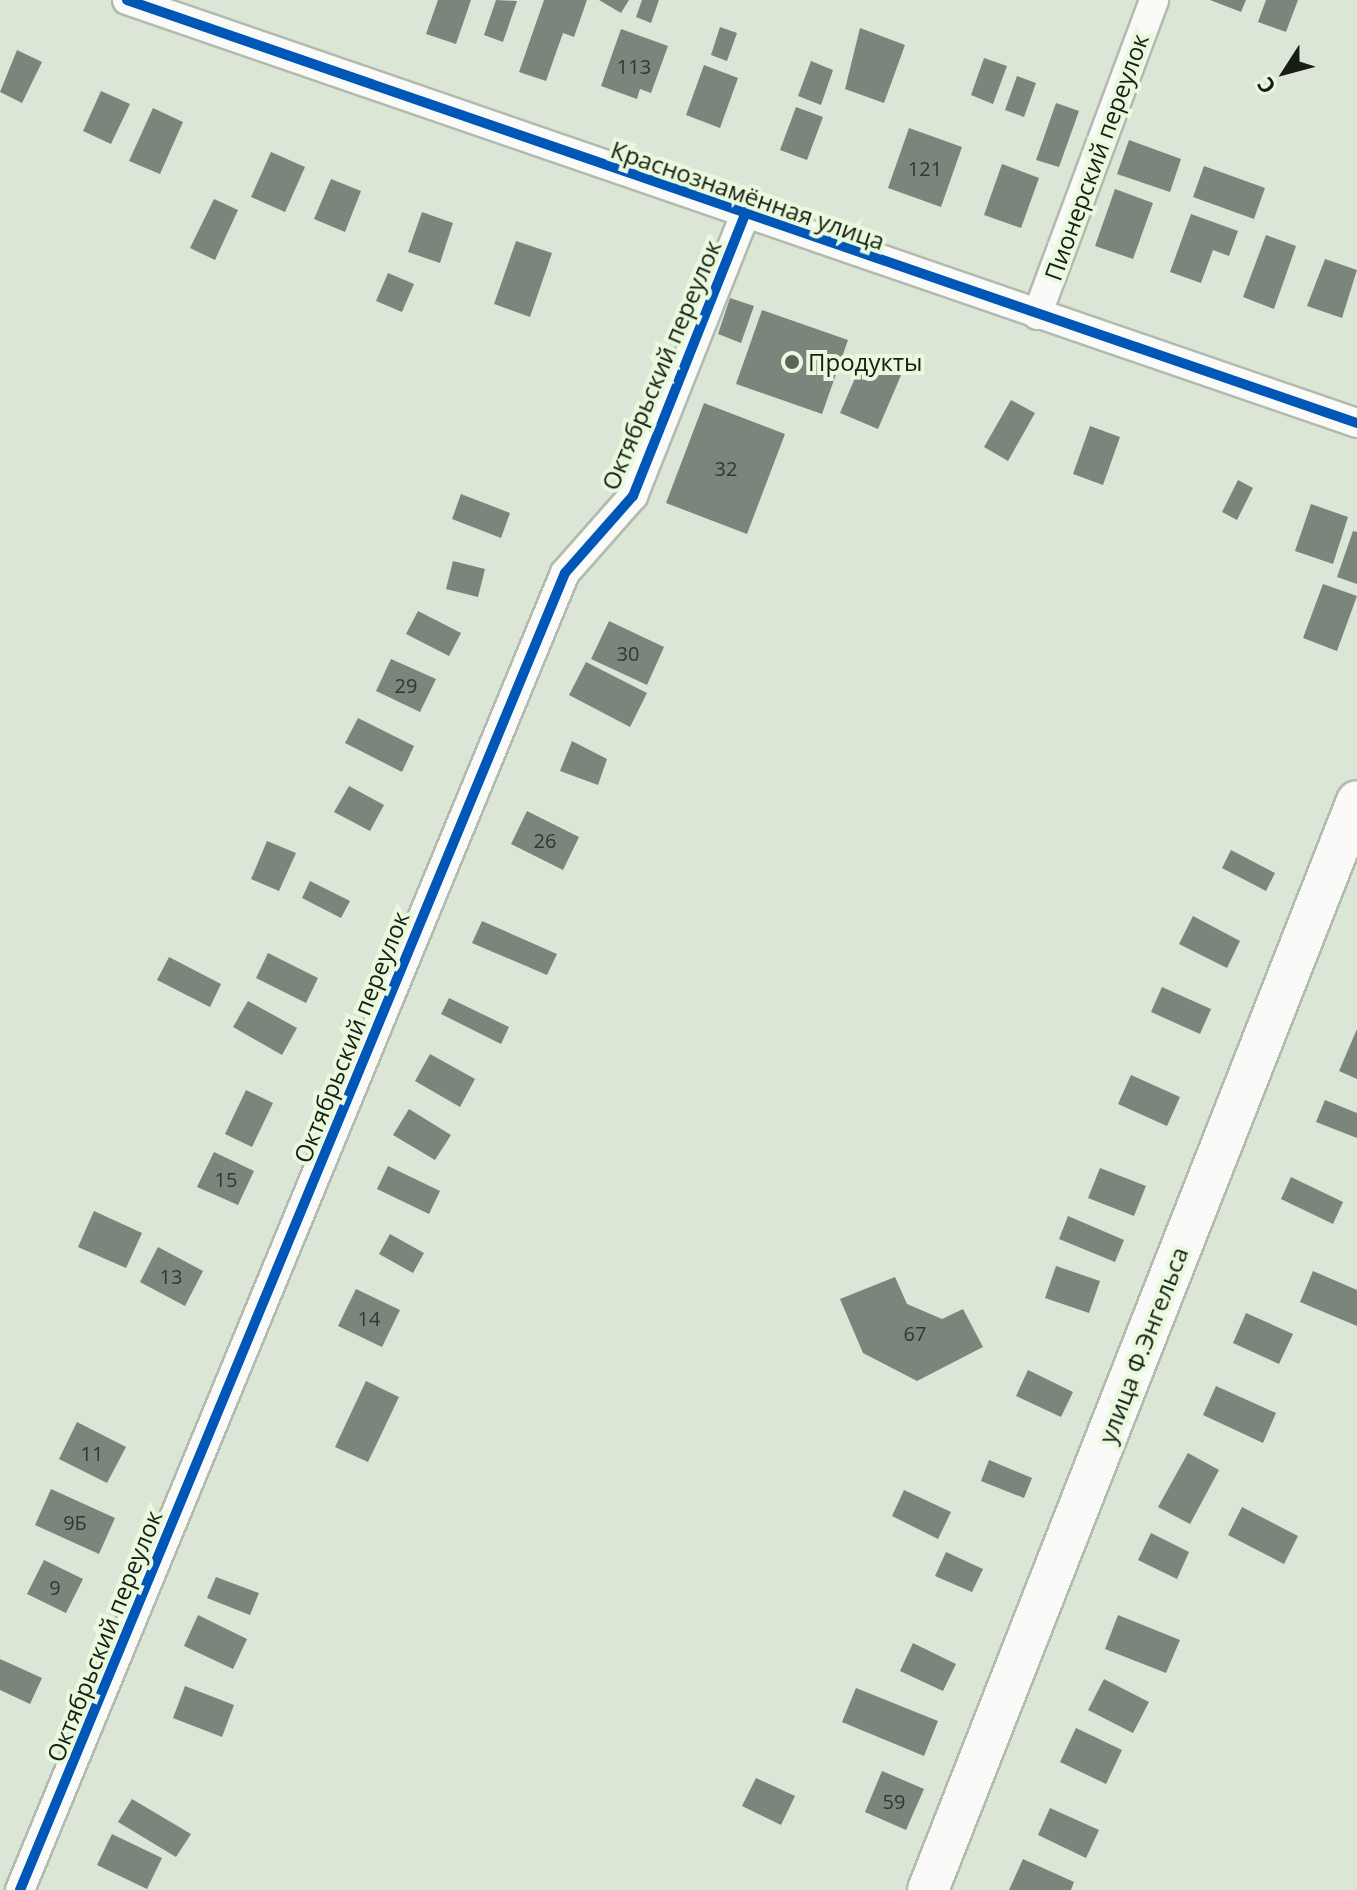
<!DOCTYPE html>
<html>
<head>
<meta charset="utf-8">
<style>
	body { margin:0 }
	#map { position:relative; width:1357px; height:1890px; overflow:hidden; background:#dce6d7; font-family:"Open Sans",sans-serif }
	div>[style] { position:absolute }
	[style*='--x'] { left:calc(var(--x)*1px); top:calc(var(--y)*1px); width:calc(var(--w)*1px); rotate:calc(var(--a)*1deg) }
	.building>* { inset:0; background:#7b857c }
	.roads { filter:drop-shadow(2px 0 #b3baae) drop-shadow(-2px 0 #b3baae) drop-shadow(0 2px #b3baae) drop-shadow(0 -2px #b3baae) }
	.street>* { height:28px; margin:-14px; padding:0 14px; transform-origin:14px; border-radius:14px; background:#fafbf9 }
	.secondary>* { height:40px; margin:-20px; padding:0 20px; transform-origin:20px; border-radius:20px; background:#fafbf9 }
	.cycleway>* { height:10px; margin:-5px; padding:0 5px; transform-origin:5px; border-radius:5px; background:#0057b8 }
	.dots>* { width:22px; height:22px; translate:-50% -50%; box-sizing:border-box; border:4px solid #e8f9de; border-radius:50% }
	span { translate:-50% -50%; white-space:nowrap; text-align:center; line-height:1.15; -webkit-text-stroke:8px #e8f9de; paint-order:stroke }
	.number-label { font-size:20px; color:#31382e }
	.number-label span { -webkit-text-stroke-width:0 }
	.street-label { font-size:24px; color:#181e14 }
	.poi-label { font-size:24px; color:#181e14 }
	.left { translate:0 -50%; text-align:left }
	.north { position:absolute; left:1245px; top:32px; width:80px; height:80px; -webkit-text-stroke:6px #e8f9de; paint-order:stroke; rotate:234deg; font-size:22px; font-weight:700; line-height:32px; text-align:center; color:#181e14 }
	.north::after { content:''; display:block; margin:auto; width:28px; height:36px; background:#181e14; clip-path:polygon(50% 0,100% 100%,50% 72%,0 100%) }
</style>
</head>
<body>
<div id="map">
	<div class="building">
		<i style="clip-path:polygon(438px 0,471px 0,456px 44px,426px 34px)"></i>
		<i style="clip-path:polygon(496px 0,517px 1px,503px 42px,484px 35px)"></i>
		<i style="clip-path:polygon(544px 0,587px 0,574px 37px,563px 33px,546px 81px,519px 72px)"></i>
		<i style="clip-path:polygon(599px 0,629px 0,621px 13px)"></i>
		<i style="clip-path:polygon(642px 0,659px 0,651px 23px,636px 17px)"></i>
		<i style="clip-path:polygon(1210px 0,1246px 0,1241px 12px)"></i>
		<i style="clip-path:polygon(1266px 0,1298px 0,1286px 32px,1258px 22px)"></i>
		<i style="clip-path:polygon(720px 27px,737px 33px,727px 61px,711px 55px)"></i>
		<i style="clip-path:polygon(860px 28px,905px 45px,884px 103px,845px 89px)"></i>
		<i style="clip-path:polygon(621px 29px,668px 46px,651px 93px,640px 89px,637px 99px,601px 86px)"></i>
		<i style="clip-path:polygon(17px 50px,42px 62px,22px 103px,0 92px)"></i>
		<i style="clip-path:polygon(984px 58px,1007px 66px,993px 104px,971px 95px)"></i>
		<i style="clip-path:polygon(811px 61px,833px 70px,821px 105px,798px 96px)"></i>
		<i style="clip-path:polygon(704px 65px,738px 78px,720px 128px,686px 115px)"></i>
		<i style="clip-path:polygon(1017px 76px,1036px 83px,1024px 117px,1005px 110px)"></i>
		<i style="clip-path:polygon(101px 91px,130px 104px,111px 144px,83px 131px)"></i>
		<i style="clip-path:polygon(1056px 103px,1079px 111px,1059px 167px,1036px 160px)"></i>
		<i style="clip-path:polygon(796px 107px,823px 117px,807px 160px,780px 150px)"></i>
		<i style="clip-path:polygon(153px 108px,183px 122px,160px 174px,129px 161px)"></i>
		<i style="clip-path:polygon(909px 128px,962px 147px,941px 207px,888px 188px)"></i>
		<i style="clip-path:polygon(1129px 140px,1181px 159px,1170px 192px,1117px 174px)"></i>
		<i style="clip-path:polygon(271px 152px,305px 167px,285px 212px,251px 197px)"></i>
		<i style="clip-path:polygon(1002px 164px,1039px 178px,1021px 228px,984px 215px)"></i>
		<i style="clip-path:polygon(1204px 166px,1265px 188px,1254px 219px,1193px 197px)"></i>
		<i style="clip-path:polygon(331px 179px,361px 191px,345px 232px,314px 219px)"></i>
		<i style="clip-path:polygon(1115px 189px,1153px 203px,1133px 259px,1095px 246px)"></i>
		<i style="clip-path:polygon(214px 199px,238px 210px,215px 260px,190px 248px)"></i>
		<i style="clip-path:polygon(422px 212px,453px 223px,440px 263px,408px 252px)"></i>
		<i style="clip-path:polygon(1191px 214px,1238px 231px,1229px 256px,1213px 250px,1201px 283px,1170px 272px)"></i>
		<i style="clip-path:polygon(1266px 235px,1296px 246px,1274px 309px,1243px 297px)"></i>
		<i style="clip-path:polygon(516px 241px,552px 253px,530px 317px,494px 304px)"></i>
		<i style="clip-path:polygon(1325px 259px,1357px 270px,1342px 318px,1307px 306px)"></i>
		<i style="clip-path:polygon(388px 273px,414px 284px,402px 312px,376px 301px)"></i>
		<i style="clip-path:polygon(730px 298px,754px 306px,741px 343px,718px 334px)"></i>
		<i style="clip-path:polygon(762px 310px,848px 340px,822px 414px,736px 384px)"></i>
		<i style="clip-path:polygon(864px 357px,902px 373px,878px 429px,840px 413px)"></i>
		<i style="clip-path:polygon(1011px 400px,1035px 413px,1008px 461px,984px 447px)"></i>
		<i style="clip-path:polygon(704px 403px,785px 434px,747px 534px,666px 503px)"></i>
		<i style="clip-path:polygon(1090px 426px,1120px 437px,1103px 485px,1073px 474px)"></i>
		<i style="clip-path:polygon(1238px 480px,1253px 488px,1237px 520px,1222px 512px)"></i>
		<i style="clip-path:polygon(461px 494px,510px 513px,501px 538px,452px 519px)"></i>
		<i style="clip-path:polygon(1311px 504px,1348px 517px,1333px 564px,1295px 551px)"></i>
		<i style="clip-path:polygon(1353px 531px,1357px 532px,1357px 584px,1337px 577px)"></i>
		<i style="clip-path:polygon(453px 561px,485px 569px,478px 597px,446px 589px)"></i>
		<i style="clip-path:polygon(1323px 584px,1357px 596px,1337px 651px,1303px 638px)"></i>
		<i style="clip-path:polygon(418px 611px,461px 633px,449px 656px,406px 634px)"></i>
		<i style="clip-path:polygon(609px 621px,664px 647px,647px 685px,591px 659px)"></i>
		<i style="clip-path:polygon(391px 659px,436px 679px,420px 712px,376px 691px)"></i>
		<i style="clip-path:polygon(586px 662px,647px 693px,630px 727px,569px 695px)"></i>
		<i style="clip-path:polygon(358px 718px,414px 746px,402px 772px,345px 743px)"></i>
		<i style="clip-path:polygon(572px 741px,607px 759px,598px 785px,560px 771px)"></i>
		<i style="clip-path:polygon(349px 786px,384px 805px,370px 831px,334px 812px)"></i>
		<i style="clip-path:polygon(527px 811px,579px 837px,563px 870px,511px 844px)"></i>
		<i style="clip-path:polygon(267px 841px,296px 853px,279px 891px,251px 879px)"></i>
		<i style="clip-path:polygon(1231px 850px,1275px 873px,1266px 891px,1222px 868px)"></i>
		<i style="clip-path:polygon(310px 881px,350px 901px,341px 918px,302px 898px)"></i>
		<i style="clip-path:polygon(1193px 916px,1240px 941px,1227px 968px,1179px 944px)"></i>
		<i style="clip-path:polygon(482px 921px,557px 954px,547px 975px,472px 943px)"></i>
		<i style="clip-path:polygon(268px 953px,318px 978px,306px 1003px,256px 978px)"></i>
		<i style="clip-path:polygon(169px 957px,221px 984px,210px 1007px,157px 980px)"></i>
		<i style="clip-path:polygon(1162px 987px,1211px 1009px,1200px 1034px,1151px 1012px)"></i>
		<i style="clip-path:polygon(449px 998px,509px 1027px,501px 1044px,441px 1014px)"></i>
		<i style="clip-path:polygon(248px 1001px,297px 1028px,282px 1055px,233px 1027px)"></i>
		<i style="clip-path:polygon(1357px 1029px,1357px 1079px,1339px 1071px)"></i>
		<i style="clip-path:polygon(430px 1054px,475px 1079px,460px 1107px,415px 1081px)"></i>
		<i style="clip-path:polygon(1131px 1075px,1180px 1097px,1167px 1126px,1118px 1104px)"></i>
		<i style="clip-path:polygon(246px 1090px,273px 1103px,252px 1147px,225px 1134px)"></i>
		<i style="clip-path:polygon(1325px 1100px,1357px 1113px,1357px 1138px,1316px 1122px)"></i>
		<i style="clip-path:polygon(409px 1109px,451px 1135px,435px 1160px,393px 1135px)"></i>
		<i style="clip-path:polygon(214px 1152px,254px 1171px,238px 1205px,197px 1187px)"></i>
		<i style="clip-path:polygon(388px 1166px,440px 1191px,429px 1214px,377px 1189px)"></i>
		<i style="clip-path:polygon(1100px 1168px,1146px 1186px,1134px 1216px,1088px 1198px)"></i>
		<i style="clip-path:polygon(1291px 1177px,1343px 1202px,1333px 1224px,1281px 1199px)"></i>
		<i style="clip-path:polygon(94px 1211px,142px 1233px,126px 1268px,78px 1247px)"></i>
		<i style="clip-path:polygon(1068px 1216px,1124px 1240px,1115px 1262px,1059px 1239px)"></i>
		<i style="clip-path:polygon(390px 1234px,424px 1253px,413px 1273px,379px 1254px)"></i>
		<i style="clip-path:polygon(158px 1247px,203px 1271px,185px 1306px,140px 1282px)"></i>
		<i style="clip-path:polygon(1056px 1266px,1100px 1281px,1089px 1313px,1045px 1298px)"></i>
		<i style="clip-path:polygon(1313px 1271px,1357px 1290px,1357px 1326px,1300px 1302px)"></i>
		<i style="clip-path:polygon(895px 1277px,907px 1304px,942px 1319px,963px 1309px,983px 1347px,917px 1381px,863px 1353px,840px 1299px)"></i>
		<i style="clip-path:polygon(356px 1289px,400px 1310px,382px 1347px,338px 1326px)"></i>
		<i style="clip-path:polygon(1246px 1313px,1293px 1334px,1279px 1364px,1233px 1343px)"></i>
		<i style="clip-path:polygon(1028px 1370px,1073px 1392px,1061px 1417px,1016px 1396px)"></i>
		<i style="clip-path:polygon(366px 1381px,399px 1397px,368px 1462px,335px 1447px)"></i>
		<i style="clip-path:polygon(1216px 1386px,1276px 1413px,1263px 1443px,1203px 1415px)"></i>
		<i style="clip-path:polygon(77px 1422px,126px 1447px,107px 1483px,59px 1459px)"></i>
		<i style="clip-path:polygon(1188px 1453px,1219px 1470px,1190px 1524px,1158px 1507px)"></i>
		<i style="clip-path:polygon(989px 1460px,1032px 1478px,1024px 1498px,981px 1481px)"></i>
		<i style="clip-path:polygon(51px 1489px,115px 1518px,99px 1554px,35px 1525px)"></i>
		<i style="clip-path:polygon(904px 1490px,951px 1512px,938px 1539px,892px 1516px)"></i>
		<i style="clip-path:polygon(1242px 1507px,1298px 1536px,1284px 1564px,1228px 1535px)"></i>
		<i style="clip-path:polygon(1151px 1533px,1189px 1552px,1177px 1579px,1138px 1560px)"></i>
		<i style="clip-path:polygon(946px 1552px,983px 1569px,972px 1592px,935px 1576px)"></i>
		<i style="clip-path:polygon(44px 1560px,83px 1579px,66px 1613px,27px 1594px)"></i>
		<i style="clip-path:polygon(216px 1577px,259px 1593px,250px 1615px,207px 1598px)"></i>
		<i style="clip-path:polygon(198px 1615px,247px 1639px,233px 1669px,184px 1646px)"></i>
		<i style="clip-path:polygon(1118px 1615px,1180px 1640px,1166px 1673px,1105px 1649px)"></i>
		<i style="clip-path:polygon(913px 1643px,956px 1664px,943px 1691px,900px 1671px)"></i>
		<i style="clip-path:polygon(0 1659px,42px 1678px,30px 1704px,0 1690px)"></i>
		<i style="clip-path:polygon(1104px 1679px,1149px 1702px,1133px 1733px,1088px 1710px)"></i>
		<i style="clip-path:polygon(185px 1686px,234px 1705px,222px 1737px,173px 1718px)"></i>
		<i style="clip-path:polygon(856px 1688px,938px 1721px,924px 1756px,842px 1722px)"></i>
		<i style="clip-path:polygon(1076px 1728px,1122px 1750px,1106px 1784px,1060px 1762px)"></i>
		<i style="clip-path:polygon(882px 1771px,924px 1789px,906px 1830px,865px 1812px)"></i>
		<i style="clip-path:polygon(756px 1778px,795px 1796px,781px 1825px,742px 1806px)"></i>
		<i style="clip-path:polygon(132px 1799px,191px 1834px,176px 1857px,118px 1822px)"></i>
		<i style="clip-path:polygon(1050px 1808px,1099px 1830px,1086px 1858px,1038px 1835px)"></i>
		<i style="clip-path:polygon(112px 1834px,162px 1858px,147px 1889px,97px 1865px)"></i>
		<i style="clip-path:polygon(1023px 1859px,1074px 1882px,1071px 1890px,1009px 1890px)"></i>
	</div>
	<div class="roads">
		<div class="street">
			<i style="--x:127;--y:0;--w:1301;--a:18.98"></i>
			<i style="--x:1037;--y:315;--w:336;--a:-69.6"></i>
			<i style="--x:20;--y:1890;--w:1425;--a:-67.52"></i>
			<i style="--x:565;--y:573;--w:103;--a:-48.6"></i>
			<i style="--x:633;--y:496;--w:302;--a:-68.3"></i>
		</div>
		<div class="secondary">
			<i style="--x:928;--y:1890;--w:1170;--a:-68.5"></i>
		</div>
	</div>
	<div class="cycleway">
		<i style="--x:127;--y:0;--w:1301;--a:18.98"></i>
		<i style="--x:20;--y:1890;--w:1425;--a:-67.52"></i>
		<i style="--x:565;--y:573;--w:103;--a:-48.6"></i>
		<i style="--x:633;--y:496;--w:302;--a:-68.3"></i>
	</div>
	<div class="dots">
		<i style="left:792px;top:362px;background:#5d6458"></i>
	</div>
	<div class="number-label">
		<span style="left:634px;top:66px">113</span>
		<span style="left:925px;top:168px">121</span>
		<span style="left:726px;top:468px">32</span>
		<span style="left:628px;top:653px">30</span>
		<span style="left:406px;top:685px">29</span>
		<span style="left:545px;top:840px">26</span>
		<span style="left:226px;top:1179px">15</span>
		<span style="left:171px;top:1276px">13</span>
		<span style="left:369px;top:1318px">14</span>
		<span style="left:915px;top:1333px">67</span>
		<span style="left:92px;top:1453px">11</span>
		<span style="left:75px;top:1522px">9Б</span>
		<span style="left:55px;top:1587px">9</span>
		<span style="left:894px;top:1801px">59</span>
	</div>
	<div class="street-label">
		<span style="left:1096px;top:157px;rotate:-70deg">Пионерский переулок</span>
		<span style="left:748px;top:195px;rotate:19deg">Краснознамённая улица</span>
		<span style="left:661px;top:365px;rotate:-67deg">Октябрьский переулок</span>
		<span style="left:351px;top:1037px;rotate:-68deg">Октябрьский переулок</span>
		<span style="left:1143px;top:1345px;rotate:-69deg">улица Ф.Энгельса</span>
		<span style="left:104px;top:1636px;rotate:-68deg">Октябрьский переулок</span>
	</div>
	<div class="poi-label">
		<span class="left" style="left:808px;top:362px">Продукты</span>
	</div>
	<div class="north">С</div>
</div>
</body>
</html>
